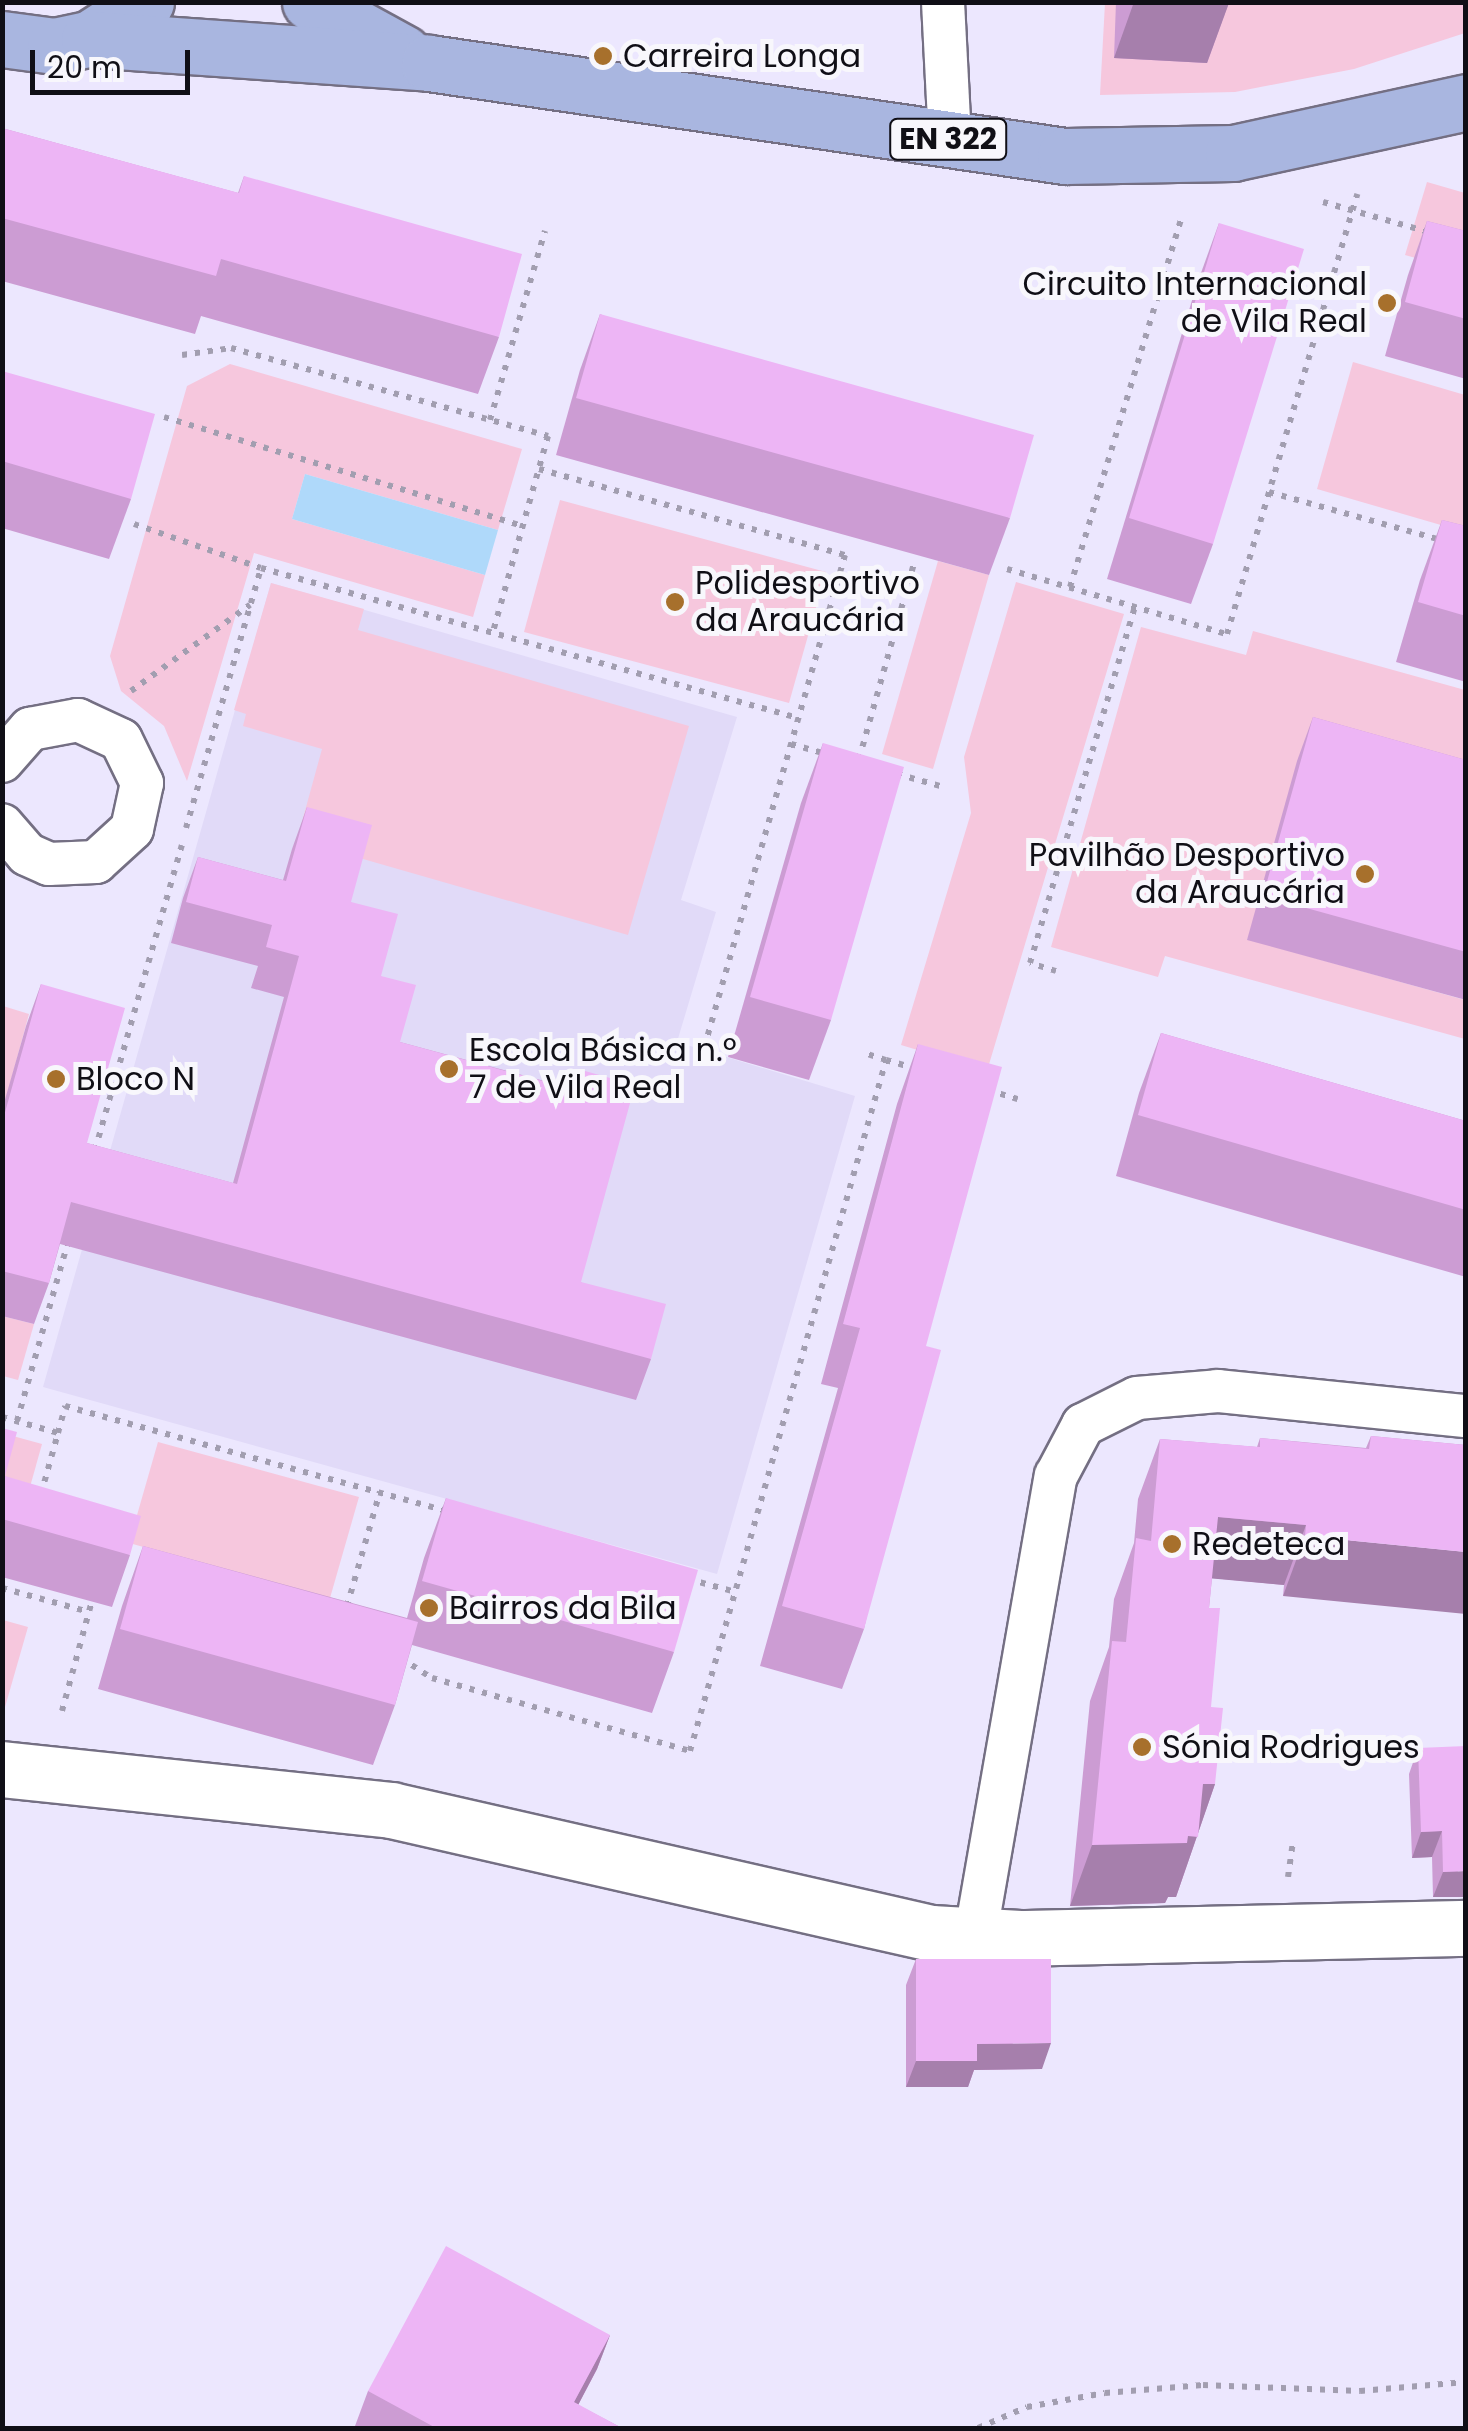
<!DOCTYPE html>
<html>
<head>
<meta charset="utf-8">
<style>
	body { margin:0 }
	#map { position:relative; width:1468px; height:2431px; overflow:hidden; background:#ece7fe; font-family:Poppins,sans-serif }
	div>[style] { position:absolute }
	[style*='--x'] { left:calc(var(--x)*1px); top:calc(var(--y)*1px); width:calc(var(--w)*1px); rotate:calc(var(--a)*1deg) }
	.built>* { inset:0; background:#e1daf8 }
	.green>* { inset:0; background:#f6c7dd }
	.water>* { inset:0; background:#afd9fa }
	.path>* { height:6px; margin-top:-3px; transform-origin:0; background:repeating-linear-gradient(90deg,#a29eb0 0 5px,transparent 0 13px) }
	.roads { filter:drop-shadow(2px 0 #746f83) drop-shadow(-2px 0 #746f83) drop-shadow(0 2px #746f83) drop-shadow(0 -2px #746f83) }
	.street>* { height:42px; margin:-21px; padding:0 21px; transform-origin:21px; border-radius:21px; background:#fff }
	.secondary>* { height:55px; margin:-27.5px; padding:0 27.5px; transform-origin:27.5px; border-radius:27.5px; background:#fff }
	.primary>* { height:55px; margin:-27.5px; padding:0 27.5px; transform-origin:27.5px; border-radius:27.5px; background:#a9b6e0 }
	.wall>* { inset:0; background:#cc9cd3 }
	.shaded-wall>* { inset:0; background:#a67fac }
	.building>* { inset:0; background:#edb5f5 }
	.dots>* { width:28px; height:28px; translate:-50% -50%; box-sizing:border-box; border:5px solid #f8f7fc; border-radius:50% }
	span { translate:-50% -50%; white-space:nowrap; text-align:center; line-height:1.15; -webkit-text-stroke:10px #f8f7fc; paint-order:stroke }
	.shield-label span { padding:2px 8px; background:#f8f7fc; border:2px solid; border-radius:8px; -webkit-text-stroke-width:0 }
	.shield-label { font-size:30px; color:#100f16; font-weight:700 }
	.poi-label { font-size:32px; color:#100f16 }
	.left { translate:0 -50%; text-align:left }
	.right { translate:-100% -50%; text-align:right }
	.frame { position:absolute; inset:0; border:5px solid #100f16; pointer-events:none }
	.scale { position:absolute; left:30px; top:50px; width:160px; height:45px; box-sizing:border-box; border:5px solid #100f16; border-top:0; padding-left:12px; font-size:30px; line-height:35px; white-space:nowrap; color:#100f16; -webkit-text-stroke:8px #f8f7fc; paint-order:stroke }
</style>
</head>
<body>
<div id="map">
	<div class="built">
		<i style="clip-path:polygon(271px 583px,737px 717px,681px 900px,716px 912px,677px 1042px,855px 1096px,717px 1574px,43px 1387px)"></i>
	</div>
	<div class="green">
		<i style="clip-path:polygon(1105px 3px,1465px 3px,1465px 33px,1354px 69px,1235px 92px,1100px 95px)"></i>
		<i style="clip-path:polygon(1427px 182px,1465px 193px,1465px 272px,1405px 255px)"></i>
		<i style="clip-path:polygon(1353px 362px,1465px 395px,1465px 532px,1317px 489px)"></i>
		<i style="clip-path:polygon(230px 364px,522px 449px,498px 530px,305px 474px,292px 519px,485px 575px,473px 617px,254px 553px,187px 781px,164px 726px,121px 691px,110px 656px,187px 386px)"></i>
		<i style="clip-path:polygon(560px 500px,826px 572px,789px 703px,524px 632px)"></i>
		<i style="clip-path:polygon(938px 561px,989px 575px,933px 769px,882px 754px)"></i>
		<i style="clip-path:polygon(1016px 582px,1124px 614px,987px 1071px,901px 1045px,971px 813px,964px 757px)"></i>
		<i style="clip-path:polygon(271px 583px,364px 609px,358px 630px,689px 726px,628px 935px,297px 840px,322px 749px,243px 726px,246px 714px,234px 710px)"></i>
		<i style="clip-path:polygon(1141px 627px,1246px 655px,1253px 631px,1465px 690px,1465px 808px,1247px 939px,1465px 1000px,1465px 1039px,1165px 956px,1158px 977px,1051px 947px)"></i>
		<i style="clip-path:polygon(3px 1006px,29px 1014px,3px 1110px)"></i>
		<i style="clip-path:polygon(2px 1316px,34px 1324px,18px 1380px,3px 1376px)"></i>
		<i style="clip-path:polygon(2px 1433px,42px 1444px,16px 1537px,3px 1533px)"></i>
		<i style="clip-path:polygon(158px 1442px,359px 1497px,330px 1598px,129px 1543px)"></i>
		<i style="clip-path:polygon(3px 1620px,28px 1627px,3px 1714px,2px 1620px)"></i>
	</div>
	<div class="water">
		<i style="clip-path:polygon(305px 474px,498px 530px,485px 575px,292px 519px)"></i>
	</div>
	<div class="path">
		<i style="--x:1323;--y:202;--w:109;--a:15.9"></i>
		<i style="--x:182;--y:355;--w:49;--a:-8.1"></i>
		<i style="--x:231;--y:348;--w:329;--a:15.5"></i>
		<i style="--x:548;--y:436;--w:204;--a:105.7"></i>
		<i style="--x:164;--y:417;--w:375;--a:16.9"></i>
		<i style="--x:490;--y:420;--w:197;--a:-73.8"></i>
		<i style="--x:539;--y:469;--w:318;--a:15.7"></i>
		<i style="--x:845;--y:555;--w:502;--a:105.95"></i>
		<i style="--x:1269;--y:492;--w:179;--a:15.6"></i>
		<i style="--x:134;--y:524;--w:134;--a:19.1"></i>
		<i style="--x:1007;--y:569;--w:229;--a:16.5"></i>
		<i style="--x:1227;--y:634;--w:459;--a:-73.5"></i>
		<i style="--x:1070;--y:587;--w:383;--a:-73.2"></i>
		<i style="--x:131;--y:691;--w:147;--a:-35.9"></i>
		<i style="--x:791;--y:744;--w:37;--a:16"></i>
		<i style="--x:859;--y:759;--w:204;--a:-74.3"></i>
		<i style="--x:897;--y:774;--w:49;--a:15.5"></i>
		<i style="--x:186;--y:828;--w:271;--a:-73.9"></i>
		<i style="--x:261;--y:568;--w:558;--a:15.61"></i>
		<i style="--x:2;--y:936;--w:11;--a:90"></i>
		<i style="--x:1056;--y:971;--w:27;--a:-163"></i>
		<i style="--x:1030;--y:963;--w:371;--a:-73.6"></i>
		<i style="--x:886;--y:1060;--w:29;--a:16"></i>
		<i style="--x:988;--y:1090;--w:31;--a:17"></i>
		<i style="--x:95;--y:1150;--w:317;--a:-74.1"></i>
		<i style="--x:2;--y:1417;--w:58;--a:15.9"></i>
		<i style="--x:58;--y:1433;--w:28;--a:-75"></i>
		<i style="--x:65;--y:1406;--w:399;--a:15.4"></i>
		<i style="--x:17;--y:1421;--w:189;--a:-74.1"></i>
		<i style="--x:41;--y:1494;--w:63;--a:-74.4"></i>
		<i style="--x:688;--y:1579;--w:50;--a:15.2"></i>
		<i style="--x:2;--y:1588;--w:90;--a:15.4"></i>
		<i style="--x:347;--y:1606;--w:119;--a:-73.9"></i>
		<i style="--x:401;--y:1658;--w:37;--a:33"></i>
		<i style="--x:432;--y:1678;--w:268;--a:15.8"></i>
		<i style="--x:690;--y:1751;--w:718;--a:-74.16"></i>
		<i style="--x:886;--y:1060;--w:20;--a:-162"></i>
		<i style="--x:62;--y:1711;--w:118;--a:-74.8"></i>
		<i style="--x:1288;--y:1877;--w:37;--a:-82"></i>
		<i style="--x:978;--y:2428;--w:53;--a:-23.2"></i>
		<i style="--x:1027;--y:2407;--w:79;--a:-10.2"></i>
		<i style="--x:1105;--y:2393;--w:98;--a:-4.7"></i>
		<i style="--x:1203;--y:2385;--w:157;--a:2.2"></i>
		<i style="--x:1360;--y:2391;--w:106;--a:-4.9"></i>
	</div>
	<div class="roads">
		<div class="street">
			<i style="--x:943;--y:2;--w:137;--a:87.1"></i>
			<i style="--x:2;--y:761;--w:43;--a:-48.8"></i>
			<i style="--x:30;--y:729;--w:49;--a:-10.6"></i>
			<i style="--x:78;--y:720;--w:47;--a:24.9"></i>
			<i style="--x:121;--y:740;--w:48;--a:64"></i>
			<i style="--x:142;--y:783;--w:47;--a:102.3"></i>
			<i style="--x:132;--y:829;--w:49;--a:137.5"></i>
			<i style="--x:96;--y:862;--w:47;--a:177.6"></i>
			<i style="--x:49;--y:864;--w:24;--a:-156"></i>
			<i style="--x:27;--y:854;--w:38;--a:-131"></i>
			<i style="--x:975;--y:1938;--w:469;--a:-80.1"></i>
			<i style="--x:1056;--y:1476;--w:58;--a:-62.1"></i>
			<i style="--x:1083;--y:1425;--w:60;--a:-26.6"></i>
			<i style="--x:1137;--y:1398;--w:81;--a:-4.9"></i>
			<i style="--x:1218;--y:1391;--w:249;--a:5.8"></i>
		</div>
		<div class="secondary">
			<i style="--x:2;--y:1769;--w:391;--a:6"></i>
			<i style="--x:391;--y:1810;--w:554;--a:12.83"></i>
			<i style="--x:931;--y:1933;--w:89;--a:3.2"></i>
			<i style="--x:1020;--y:1938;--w:446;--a:-1.3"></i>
		</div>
		<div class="primary">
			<i style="--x:310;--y:2;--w:106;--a:28.7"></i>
			<i style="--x:2;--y:39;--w:53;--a:7.5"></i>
			<i style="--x:55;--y:46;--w:35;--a:-12"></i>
			<i style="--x:89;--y:39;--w:68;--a:-33"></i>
			<i style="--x:89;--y:39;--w:341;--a:4"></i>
			<i style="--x:429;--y:63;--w:643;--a:8.32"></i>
			<i style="--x:1065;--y:156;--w:168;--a:-1"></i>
			<i style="--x:1233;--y:153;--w:239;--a:-12.3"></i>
		</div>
	</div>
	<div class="wall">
		<i style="clip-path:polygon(1116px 2px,1229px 2px,1207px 63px,1114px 58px)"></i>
		<i style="clip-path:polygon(2px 128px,238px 193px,244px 176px,499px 337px,478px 394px,201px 316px,195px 334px,2px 281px)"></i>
		<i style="clip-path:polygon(1427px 221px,1466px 231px,1466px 379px,1385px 356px,1408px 275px)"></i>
		<i style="clip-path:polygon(1219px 223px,1213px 544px,1191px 604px,1107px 579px,1197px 284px)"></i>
		<i style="clip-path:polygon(600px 314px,1010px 518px,989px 575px,556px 455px,580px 370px)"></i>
		<i style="clip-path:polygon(2px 371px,131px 499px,109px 559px,2px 528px)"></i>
		<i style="clip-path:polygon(1442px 520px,1466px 526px,1466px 682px,1396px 662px,1420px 580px)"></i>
		<i style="clip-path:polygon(1313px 717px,1466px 760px,1466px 1000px,1247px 940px,1297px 761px)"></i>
		<i style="clip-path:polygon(823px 743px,831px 1020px,809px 1080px,728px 1057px,801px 803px)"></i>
		<i style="clip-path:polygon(307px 807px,351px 902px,381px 976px,400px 1042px,578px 1090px,585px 1071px,581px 1282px,651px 1359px,636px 1400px,60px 1244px,49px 1283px,34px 1324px,2px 1316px,2px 1110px,26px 1026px,41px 984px,87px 1143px,233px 1183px,284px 997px,251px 988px,258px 966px,171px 943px,183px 898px,198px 857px,283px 880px,292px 849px)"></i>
		<i style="clip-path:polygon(1161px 1033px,1466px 1121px,1466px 1277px,1116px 1176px,1139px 1093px)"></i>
		<i style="clip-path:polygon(918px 1044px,926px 1346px,864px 1629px,842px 1689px,760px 1666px,838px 1388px,821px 1384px,897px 1104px)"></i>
		<i style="clip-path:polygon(2px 1428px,5px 1476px,130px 1555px,112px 1607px,2px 1577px)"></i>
		<i style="clip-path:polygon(1371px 1436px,1466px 1445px,1283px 1596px,1284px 1585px,1212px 1578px,1209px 1608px,1211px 1707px,1215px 1784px,1176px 1897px,1168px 1897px,1165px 1903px,1070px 1906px,1090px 1701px,1109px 1647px,1114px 1599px,1134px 1543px,1138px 1499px,1160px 1439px,1257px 1447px,1260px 1438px,1366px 1448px)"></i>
		<i style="clip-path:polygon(446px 1498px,674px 1652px,652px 1713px,412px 1645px,395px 1705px,373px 1765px,98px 1689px,122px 1606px,143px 1546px,407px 1618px,424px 1558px)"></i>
		<i style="clip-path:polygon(1418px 1748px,1466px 1897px,1433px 1897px,1432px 1857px,1412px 1858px,1409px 1774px)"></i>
		<i style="clip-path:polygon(916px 1959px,1042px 2069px,974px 2070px,968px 2087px,906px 2087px,906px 1985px)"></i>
		<i style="clip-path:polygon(610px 2335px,597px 2369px,578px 2405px,622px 2428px,360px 2428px,355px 2426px,368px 2391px)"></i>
	</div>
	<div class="shaded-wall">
		<i style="clip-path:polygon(1134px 2px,1229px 3px,1207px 63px,1114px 58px)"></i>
		<i style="clip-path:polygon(1218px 1517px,1306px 1525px,1284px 1585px,1196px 1577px)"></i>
		<i style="clip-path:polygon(1305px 1536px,1466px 1552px,1466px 1614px,1283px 1596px)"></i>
		<i style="clip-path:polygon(1203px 1784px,1215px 1784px,1176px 1897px,1168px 1897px,1165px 1903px,1070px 1906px,1092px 1845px)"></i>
		<i style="clip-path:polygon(1442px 1831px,1432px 1857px,1412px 1858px,1421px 1832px)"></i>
		<i style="clip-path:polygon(1466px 1871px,1466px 1897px,1433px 1897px,1443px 1872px)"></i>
		<i style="clip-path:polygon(1051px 2043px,1042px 2069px,974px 2070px,968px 2087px,906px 2087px,916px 2061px,977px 2044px)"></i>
		<i style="clip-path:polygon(610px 2335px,597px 2369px,566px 2428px,574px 2402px)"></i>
	</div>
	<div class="building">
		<i style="clip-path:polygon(2px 128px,239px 193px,244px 176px,522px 254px,499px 337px,221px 259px,216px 276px,2px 218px)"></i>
		<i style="clip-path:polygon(1427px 221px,1466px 231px,1466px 319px,1405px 302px)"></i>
		<i style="clip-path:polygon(1219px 223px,1304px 249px,1213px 544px,1129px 518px)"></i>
		<i style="clip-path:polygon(600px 314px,1034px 435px,1010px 518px,576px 398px)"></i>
		<i style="clip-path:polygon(2px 371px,155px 414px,131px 499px,2px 461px)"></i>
		<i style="clip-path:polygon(1442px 520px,1466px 526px,1466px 616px,1418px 602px)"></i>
		<i style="clip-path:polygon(1313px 717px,1466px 760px,1466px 952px,1263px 896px)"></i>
		<i style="clip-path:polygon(823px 743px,904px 767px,831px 1020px,750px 997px)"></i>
		<i style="clip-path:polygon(307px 807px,372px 825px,351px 902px,398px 914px,381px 976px,416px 985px,400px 1042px,579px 1091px,585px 1071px,635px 1085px,581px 1282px,666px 1304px,651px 1359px,71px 1202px,49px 1283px,2px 1271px,2px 1123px,41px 984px,125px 1008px,87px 1143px,237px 1184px,299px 956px,266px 947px,272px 925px,186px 902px,198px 857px,286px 881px)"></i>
		<i style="clip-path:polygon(1161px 1033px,1466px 1121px,1466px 1210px,1138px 1115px)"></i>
		<i style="clip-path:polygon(918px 1044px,1002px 1067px,926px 1346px,941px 1350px,864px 1629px,782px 1606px,860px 1328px,843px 1324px)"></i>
		<i style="clip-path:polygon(2px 1428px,17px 1432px,5px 1476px,141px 1516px,130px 1555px,2px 1519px)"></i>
		<i style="clip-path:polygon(1371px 1436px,1466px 1445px,1466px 1552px,1305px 1536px,1306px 1525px,1218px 1517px,1209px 1608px,1220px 1608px,1211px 1707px,1223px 1708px,1215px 1784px,1203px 1784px,1198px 1837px,1188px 1836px,1187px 1843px,1092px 1845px,1112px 1641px,1126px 1642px,1136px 1538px,1151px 1541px,1160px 1439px,1260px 1447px,1260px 1438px,1369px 1449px)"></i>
		<i style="clip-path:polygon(446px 1498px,698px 1570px,674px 1652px,422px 1581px)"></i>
		<i style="clip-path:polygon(143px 1546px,418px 1622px,395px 1705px,120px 1629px)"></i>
		<i style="clip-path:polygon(1466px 1746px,1466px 1871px,1443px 1872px,1442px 1831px,1421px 1832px,1418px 1748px)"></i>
		<i style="clip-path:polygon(916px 1959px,1051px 1959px,1051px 2043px,977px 2044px,977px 2061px,916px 2061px)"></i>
		<i style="clip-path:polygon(446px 2246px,610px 2335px,574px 2402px,622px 2428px,436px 2428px,368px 2391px)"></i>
	</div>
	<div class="dots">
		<i style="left:603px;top:56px;background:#a7702c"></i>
		<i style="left:1387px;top:303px;background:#a7702c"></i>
		<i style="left:675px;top:602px;background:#a7702c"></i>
		<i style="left:1365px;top:874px;background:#a7702c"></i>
		<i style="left:449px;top:1069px;background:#a7702c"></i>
		<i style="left:56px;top:1079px;background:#a7702c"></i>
		<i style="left:1172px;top:1544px;background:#a7702c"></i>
		<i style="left:429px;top:1608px;background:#a7702c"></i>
		<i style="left:1142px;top:1747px;background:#a7702c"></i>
	</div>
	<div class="shield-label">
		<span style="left:948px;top:139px">EN 322</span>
	</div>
	<div class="poi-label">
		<span class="left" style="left:623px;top:56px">Carreira Longa</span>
		<span class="right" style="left:1367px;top:303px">Circuito Internacional<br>de Vila Real</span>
		<span class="left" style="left:695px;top:602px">Polidesportivo<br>da Araucária</span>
		<span class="right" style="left:1345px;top:874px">Pavilhão Desportivo<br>da Araucária</span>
		<span class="left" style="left:469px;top:1069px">Escola Básica n.º<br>7 de Vila Real</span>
		<span class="left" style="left:76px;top:1079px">Bloco N</span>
		<span class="left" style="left:1192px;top:1544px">Redeteca</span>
		<span class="left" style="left:449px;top:1608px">Bairros da Bila</span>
		<span class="left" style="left:1162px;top:1747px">Sónia Rodrigues</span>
	</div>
	<div class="frame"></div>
	<div class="scale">20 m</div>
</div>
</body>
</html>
